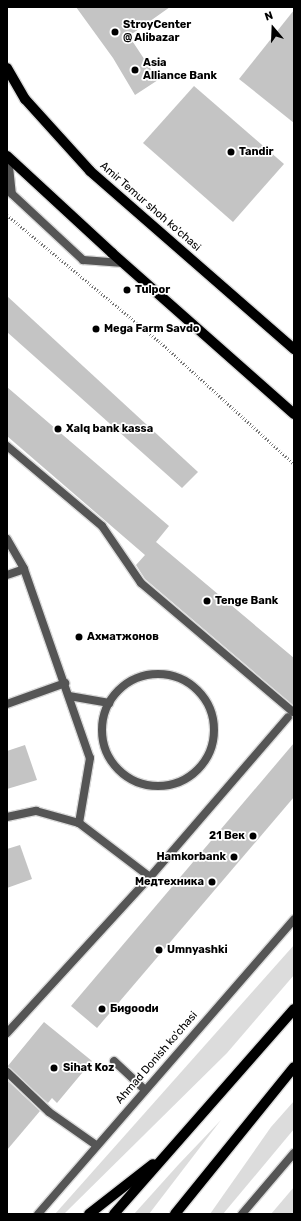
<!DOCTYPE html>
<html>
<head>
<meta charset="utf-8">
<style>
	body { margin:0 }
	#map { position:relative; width:301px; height:1221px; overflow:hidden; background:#fff; font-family:Rubik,sans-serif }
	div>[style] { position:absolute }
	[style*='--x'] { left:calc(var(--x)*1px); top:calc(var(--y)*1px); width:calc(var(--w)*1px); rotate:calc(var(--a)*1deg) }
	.green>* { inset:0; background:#dcdcdc }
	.building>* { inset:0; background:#c4c4c4 }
	.path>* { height:2.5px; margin-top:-1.25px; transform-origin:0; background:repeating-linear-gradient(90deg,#777 0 1px,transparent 0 3px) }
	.roads { filter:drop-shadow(1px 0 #dbdbdb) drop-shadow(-1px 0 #dbdbdb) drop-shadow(0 1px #dbdbdb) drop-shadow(0 -1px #dbdbdb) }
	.service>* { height:8px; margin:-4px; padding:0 4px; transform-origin:4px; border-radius:4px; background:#555 }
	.service>.ring { margin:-4px; padding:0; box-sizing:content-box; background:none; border:8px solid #555; border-radius:50% }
	.tertiary>* { height:8px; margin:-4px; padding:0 4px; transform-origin:4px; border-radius:4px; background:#555 }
	.primary>* { height:10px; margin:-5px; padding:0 5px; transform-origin:5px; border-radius:5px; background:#000 }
	.dots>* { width:11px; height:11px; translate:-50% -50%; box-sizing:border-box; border:2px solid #fff; border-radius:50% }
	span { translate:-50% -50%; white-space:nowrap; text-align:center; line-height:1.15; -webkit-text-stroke:3.5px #fff; paint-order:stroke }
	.poi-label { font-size:11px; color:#000; font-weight:700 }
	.left { translate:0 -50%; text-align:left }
	.right { translate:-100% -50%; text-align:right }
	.street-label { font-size:11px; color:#000 }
	.frame { position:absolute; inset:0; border:8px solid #000; pointer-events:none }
	.north { position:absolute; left:253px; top:8px; width:40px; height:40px; -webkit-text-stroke:3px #fff; paint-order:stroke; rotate:341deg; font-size:11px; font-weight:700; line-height:16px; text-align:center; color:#000 }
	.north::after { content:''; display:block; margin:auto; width:14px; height:18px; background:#000; clip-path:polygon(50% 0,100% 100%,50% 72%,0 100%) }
</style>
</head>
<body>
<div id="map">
	<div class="green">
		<i style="clip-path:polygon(294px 945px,294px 975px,227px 1053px,64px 1214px,55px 1214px)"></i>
		<i style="clip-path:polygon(294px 1101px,294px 1129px,223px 1214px,210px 1214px,271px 1127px)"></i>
		<i style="clip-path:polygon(221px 1120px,149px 1214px,134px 1214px,179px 1164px)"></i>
		<i style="clip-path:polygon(294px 1187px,294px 1214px,271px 1214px)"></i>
	</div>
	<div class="building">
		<i style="clip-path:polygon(76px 7px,170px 7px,129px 36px,158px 80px,135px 95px,113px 58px)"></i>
		<i style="clip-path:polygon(294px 10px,294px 123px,239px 79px)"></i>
		<i style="clip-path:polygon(194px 86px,284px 164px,233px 222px,143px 143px)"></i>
		<i style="clip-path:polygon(7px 296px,198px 472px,182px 488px,7px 332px)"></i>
		<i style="clip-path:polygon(7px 387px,169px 526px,156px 542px,294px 658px,294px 706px,145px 579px,136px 565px,145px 555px,7px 436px)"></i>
		<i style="clip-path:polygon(294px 743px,294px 797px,97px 1028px,71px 1006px)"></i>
		<i style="clip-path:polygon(25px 745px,37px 780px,7px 789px,7px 751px)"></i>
		<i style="clip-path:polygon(20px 845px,32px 879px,7px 888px,7px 849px)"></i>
		<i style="clip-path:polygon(44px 1022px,92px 1061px,57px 1103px,52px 1098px,48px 1103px,7px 1067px)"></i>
		<i style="clip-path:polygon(7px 1080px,40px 1111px,7px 1150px)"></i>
	</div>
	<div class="path">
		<i style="--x:7;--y:215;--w:197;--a:39.7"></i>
		<i style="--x:159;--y:341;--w:183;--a:42.3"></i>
	</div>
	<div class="roads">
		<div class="service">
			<i style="--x:8;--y:157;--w:37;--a:84"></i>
			<i style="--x:12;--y:194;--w:97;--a:42.9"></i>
			<i style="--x:83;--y:260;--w:40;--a:4.3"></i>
			<i style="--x:7;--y:446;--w:124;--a:40.1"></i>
			<i style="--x:102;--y:526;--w:69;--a:55.6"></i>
			<i style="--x:141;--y:583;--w:199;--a:40.3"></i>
			<i style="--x:7;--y:539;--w:34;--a:60"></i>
			<i style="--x:24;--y:569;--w:200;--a:70.8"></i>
			<i style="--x:90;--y:758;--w:66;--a:99.6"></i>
			<i style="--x:79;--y:823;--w:89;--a:37.3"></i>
			<i style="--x:7;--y:575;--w:18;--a:-19"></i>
			<i class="ring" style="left:102px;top:674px;width:104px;height:104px"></i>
			<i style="--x:69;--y:696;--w:41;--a:9.9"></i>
			<i style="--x:7;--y:704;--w:62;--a:-19.9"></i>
			<i style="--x:7;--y:817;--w:30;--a:-12"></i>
			<i style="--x:36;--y:811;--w:45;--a:15.6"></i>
			<i style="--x:7;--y:1033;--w:212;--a:-47.5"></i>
			<i style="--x:150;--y:877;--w:211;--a:-49.2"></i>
			<i style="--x:114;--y:1061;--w:42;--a:43.1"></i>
			<i style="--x:7;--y:1072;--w:58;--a:43.6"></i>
			<i style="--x:49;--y:1112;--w:57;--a:35.1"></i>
		</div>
		<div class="tertiary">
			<i style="--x:38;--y:1214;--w:391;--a:-49"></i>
			<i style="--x:242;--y:1214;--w:80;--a:-49.6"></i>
		</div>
		<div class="primary">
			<i style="--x:7;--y:68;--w:36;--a:60"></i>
			<i style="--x:25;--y:99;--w:97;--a:47.9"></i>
			<i style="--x:90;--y:171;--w:271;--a:41.1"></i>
			<i style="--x:7;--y:156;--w:143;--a:42.7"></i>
			<i style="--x:112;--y:253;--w:243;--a:41.5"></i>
			<i style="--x:89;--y:1214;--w:81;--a:-38"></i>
			<i style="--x:114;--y:1214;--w:273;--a:-48.7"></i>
			<i style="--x:175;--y:1214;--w:189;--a:-51"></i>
		</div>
	</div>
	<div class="dots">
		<i style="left:115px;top:32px;background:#000"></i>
		<i style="left:135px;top:70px;background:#000"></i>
		<i style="left:231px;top:152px;background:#000"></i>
		<i style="left:127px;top:290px;background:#000"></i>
		<i style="left:96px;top:329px;background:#000"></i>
		<i style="left:58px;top:429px;background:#000"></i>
		<i style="left:207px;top:601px;background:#000"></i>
		<i style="left:79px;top:637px;background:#000"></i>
		<i style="left:253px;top:836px;background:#000"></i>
		<i style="left:234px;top:857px;background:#000"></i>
		<i style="left:212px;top:882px;background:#000"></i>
		<i style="left:159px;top:950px;background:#000"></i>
		<i style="left:102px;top:1009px;background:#000"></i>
		<i style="left:54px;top:1068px;background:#000"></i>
	</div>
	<div class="poi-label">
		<span class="left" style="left:123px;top:32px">StroyCenter<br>@ Alibazar</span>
		<span class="left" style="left:143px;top:70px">Asia<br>Alliance Bank</span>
		<span class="left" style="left:239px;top:152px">Tandir</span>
		<span class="left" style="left:135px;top:290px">Tulpor</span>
		<span class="left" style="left:104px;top:329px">Mega Farm Savdo</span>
		<span class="left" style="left:66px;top:429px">Xalq bank kassa</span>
		<span class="left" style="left:215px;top:601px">Tenge Bank</span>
		<span class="left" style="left:87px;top:637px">Ахматжонов</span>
		<span class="right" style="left:245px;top:836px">21 Век</span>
		<span class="right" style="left:226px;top:857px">Hamkorbank</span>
		<span class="right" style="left:204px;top:882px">Медтехника</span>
		<span class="left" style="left:167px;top:950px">Umnyashki</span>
		<span class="left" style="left:110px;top:1009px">Биgoodи</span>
		<span class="left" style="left:63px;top:1068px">Sihat Koz</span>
	</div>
	<div class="street-label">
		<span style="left:150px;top:207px;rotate:41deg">Amir Temur shoh ko'chasi</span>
		<span style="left:157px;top:1058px;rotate:-49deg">Ahmad Donish ko'chasi</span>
	</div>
	<div class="frame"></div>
	<div class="north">N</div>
</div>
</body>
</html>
